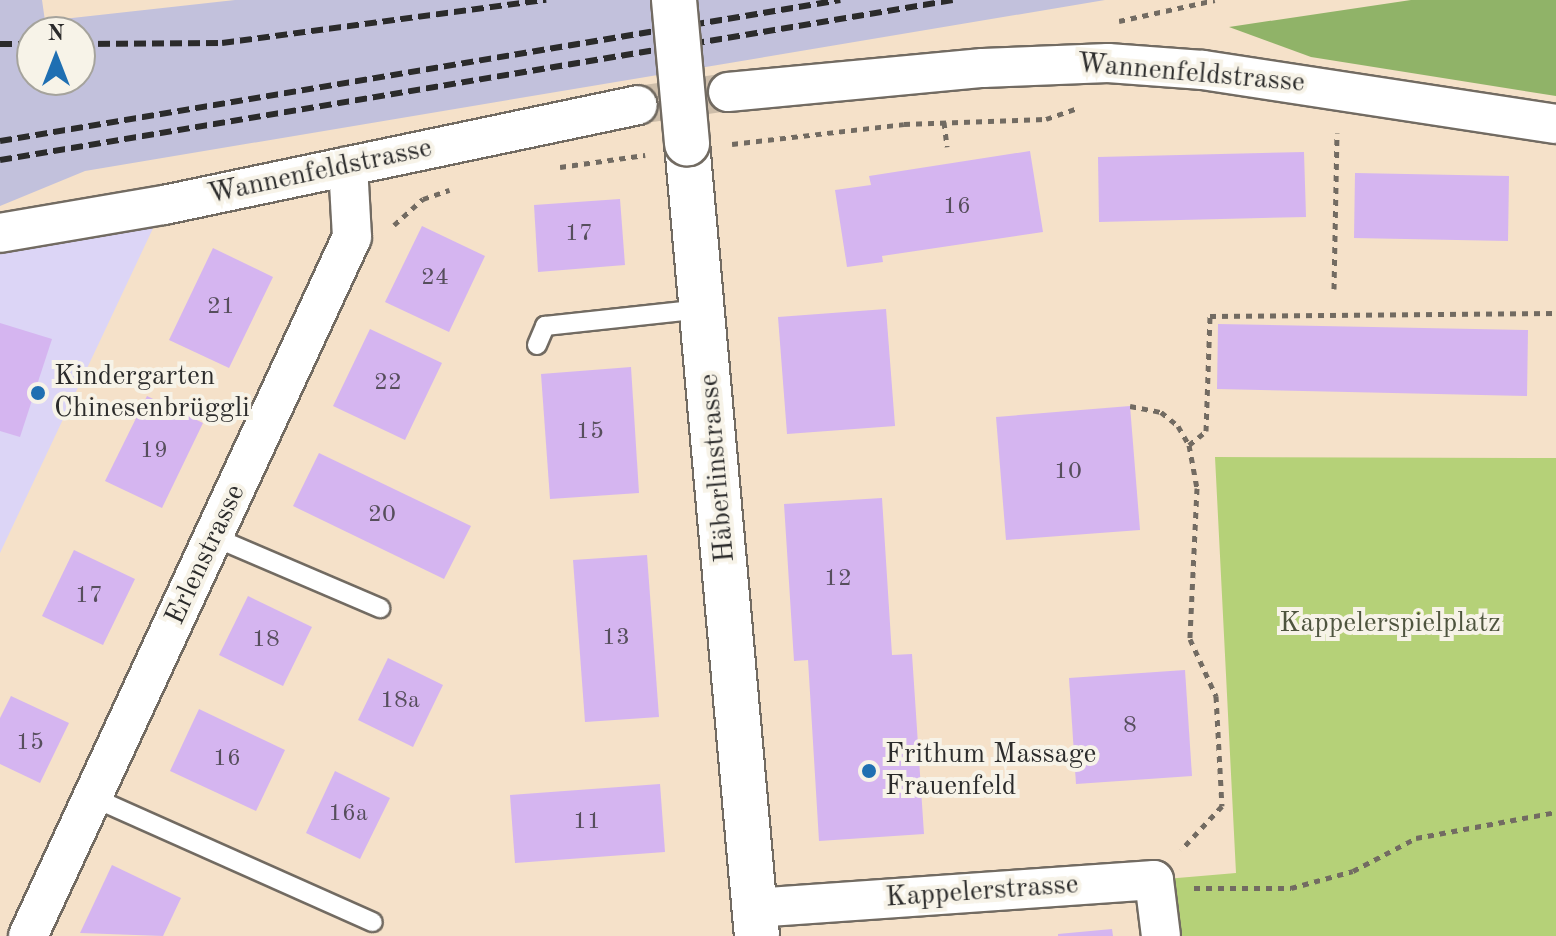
<!DOCTYPE html>
<html>
<head>
<meta charset="utf-8">
<style>
	body { margin:0 }
	#map { position:relative; width:1556px; height:936px; overflow:hidden; background:#f5e1c9; font-family:"Old Standard TT",serif }
	div>[style] { position:absolute }
	[style*='--x'] { left:calc(var(--x)*1px); top:calc(var(--y)*1px); width:calc(var(--w)*1px); rotate:calc(var(--a)*1deg) }
	.built>* { inset:0; background:#dcd5f6 }
	.industrial>* { inset:0; background:#c2c1dc }
	.green>* { inset:0; background:#b5d178 }
	.forest>* { inset:0; background:#90b368 }
	.building>* { inset:0; background:#d5b5f0 }
	.street-tunnel>* { height:38px; margin-top:-19px; transform-origin:0; background:repeating-linear-gradient(90deg,#cdbda9 0 38px,transparent 0 57px) }
	.path>* { height:5px; margin-top:-2.5px; transform-origin:0; background:repeating-linear-gradient(90deg,#726b62 0 6px,transparent 0 12px) }
	.roads { filter:drop-shadow(2px 0 #726b62) drop-shadow(-2px 0 #726b62) drop-shadow(0 2px #726b62) drop-shadow(0 -2px #726b62) }
	.lane>* { height:18px; margin:-9px; padding:0 9px; transform-origin:9px; border-radius:9px; background:#fff }
	.street>* { height:38px; margin:-19px; padding:0 19px; transform-origin:19px; border-radius:19px; background:#fff }
	.secondary>* { height:44px; margin:-22px; padding:0 22px; transform-origin:22px; border-radius:22px; background:#fff }
	.rail>* { height:6px; margin-top:-3px; transform-origin:0; background:repeating-linear-gradient(90deg,#2b2b2b 0 12px,transparent 0 18px) }
	.bridges { filter:drop-shadow(2px 0 #726b62) drop-shadow(-2px 0 #726b62) drop-shadow(0 2px #726b62) drop-shadow(0 -2px #726b62) }
	.secondary-bridge>* { height:44px; margin:-22px; padding:0 22px; transform-origin:22px; border-radius:22px; background:#fff }
	.dots>* { width:22px; height:22px; translate:-50% -50%; box-sizing:border-box; border:4px solid #f7f3e8; border-radius:50% }
	span { translate:-50% -50%; white-space:nowrap; text-align:center; line-height:1.15; -webkit-text-stroke:8px #f7f3e8; paint-order:stroke }
	.number-label { font-size:24px; color:#564e5c }
	.number-label span { -webkit-text-stroke-width:0 }
	.street-label { font-size:28px; color:#2b2b2b }
	.poi-label { font-size:28px; color:#2b2b2b }
	.left { translate:0 -50%; text-align:left }
	.park-label { font-size:28px; color:#4e543e }
	.north { position:absolute; left:16px; top:16px; width:80px; height:80px; box-sizing:border-box; background:#f7f3e8; border:2px solid #a5a39c; border-radius:50%; rotate:0deg; font-size:22px; font-weight:700; line-height:32px; text-align:center; color:#2b2b2b }
	.north::after { content:''; display:block; margin:auto; width:28px; height:36px; background:#1f6fb2; clip-path:polygon(50% 0,100% 100%,50% 72%,0 100%) }
</style>
</head>
<body>
<div id="map">
	<div class="built">
		<i style="clip-path:polygon(164px 205px,0 553px,0 233px)"></i>
	</div>
	<div class="industrial">
		<i style="clip-path:polygon(evenodd,0 0,42px 0,45px 21px,235px 0,1105px 0,85px 171px,0 206px,0 0,32px 32px,80px 32px,80px 80px,32px 80px,32px 32px)"></i>
	</div>
	<div class="green">
		<i style="clip-path:polygon(1215px 457px,1556px 458px,1556px 936px,1161px 936px,1154px 880px,1236px 873px)"></i>
	</div>
	<div class="forest">
		<i style="clip-path:polygon(1411px 0,1556px 0,1556px 96px,1311px 57px,1229px 27px)"></i>
	</div>
	<div class="building">
		<i style="clip-path:polygon(1030px 151px,1043px 232px,882px 256px,883px 262px,847px 267px,835px 190px,871px 185px,869px 176px)"></i>
		<i style="clip-path:polygon(1304px 152px,1306px 217px,1099px 222px,1098px 157px)"></i>
		<i style="clip-path:polygon(1355px 173px,1509px 176px,1508px 241px,1354px 238px)"></i>
		<i style="clip-path:polygon(620px 199px,625px 265px,538px 272px,534px 205px)"></i>
		<i style="clip-path:polygon(422px 226px,485px 256px,449px 332px,385px 302px)"></i>
		<i style="clip-path:polygon(213px 248px,273px 277px,229px 368px,169px 340px)"></i>
		<i style="clip-path:polygon(886px 309px,895px 426px,787px 434px,778px 317px)"></i>
		<i style="clip-path:polygon(0 323px,52px 339px,20px 437px,0 431px)"></i>
		<i style="clip-path:polygon(1218px 324px,1528px 330px,1527px 396px,1217px 389px)"></i>
		<i style="clip-path:polygon(370px 329px,442px 363px,405px 440px,333px 406px)"></i>
		<i style="clip-path:polygon(631px 367px,639px 493px,550px 499px,541px 374px)"></i>
		<i style="clip-path:polygon(147px 396px,203px 423px,162px 508px,105px 481px)"></i>
		<i style="clip-path:polygon(1130px 406px,1140px 530px,1006px 540px,996px 417px)"></i>
		<i style="clip-path:polygon(319px 453px,471px 526px,444px 579px,293px 506px)"></i>
		<i style="clip-path:polygon(882px 498px,892px 655px,912px 654px,924px 834px,819px 841px,808px 660px,794px 661px,784px 504px)"></i>
		<i style="clip-path:polygon(74px 550px,135px 579px,103px 645px,42px 616px)"></i>
		<i style="clip-path:polygon(647px 555px,659px 717px,585px 722px,573px 560px)"></i>
		<i style="clip-path:polygon(248px 596px,312px 627px,283px 686px,219px 655px)"></i>
		<i style="clip-path:polygon(388px 658px,443px 685px,413px 747px,358px 720px)"></i>
		<i style="clip-path:polygon(1185px 670px,1192px 776px,1076px 784px,1069px 678px)"></i>
		<i style="clip-path:polygon(11px 696px,69px 723px,40px 783px,0 764px,0 718px)"></i>
		<i style="clip-path:polygon(199px 709px,285px 750px,256px 811px,170px 771px)"></i>
		<i style="clip-path:polygon(335px 771px,390px 798px,360px 859px,306px 833px)"></i>
		<i style="clip-path:polygon(660px 784px,665px 852px,515px 863px,510px 795px)"></i>
		<i style="clip-path:polygon(112px 865px,181px 898px,163px 936px,80px 933px)"></i>
		<i style="clip-path:polygon(1112px 929px,1113px 936px,1058px 936px,1058px 934px)"></i>
	</div>
	<div class="street-tunnel">
		<i style="--x:638;--y:105;--w:91;--a:-8.2"></i>
	</div>
	<div class="path">
		<i style="--x:1119;--y:21;--w:98;--a:-12.3"></i>
		<i style="--x:944;--y:122;--w:25;--a:83"></i>
		<i style="--x:732;--y:144;--w:173;--a:-6.6"></i>
		<i style="--x:904;--y:124;--w:142;--a:-2"></i>
		<i style="--x:1046;--y:119;--w:34;--a:-19"></i>
		<i style="--x:560;--y:167;--w:86;--a:-8"></i>
		<i style="--x:394;--y:225;--w:39;--a:-42"></i>
		<i style="--x:423;--y:199;--w:28;--a:-19"></i>
		<i style="--x:1334;--y:289;--w:156;--a:-88.9"></i>
		<i style="--x:1130;--y:406;--w:32;--a:11"></i>
		<i style="--x:1161;--y:412;--w:22;--a:39"></i>
		<i style="--x:1178;--y:426;--w:22;--a:60"></i>
		<i style="--x:1189;--y:445;--w:44;--a:79.5"></i>
		<i style="--x:1197;--y:488;--w:151;--a:92.7"></i>
		<i style="--x:1190;--y:639;--w:63;--a:65.5"></i>
		<i style="--x:1216;--y:696;--w:110;--a:86.9"></i>
		<i style="--x:1222;--y:806;--w:60;--a:133"></i>
		<i style="--x:1189;--y:445;--w:22;--a:-39"></i>
		<i style="--x:1206;--y:431;--w:115;--a:-88"></i>
		<i style="--x:1210;--y:316;--w:346;--a:-0.5"></i>
		<i style="--x:1194;--y:888;--w:97;--a:0"></i>
		<i style="--x:1291;--y:888;--w:64;--a:-15.3"></i>
		<i style="--x:1353;--y:871;--w:71;--a:-27.6"></i>
		<i style="--x:1416;--y:838;--w:142;--a:-10.5"></i>
	</div>
	<div class="roads">
		<div class="lane">
			<i style="--x:537;--y:345;--w:21;--a:-67"></i>
			<i style="--x:545;--y:326;--w:158;--a:-6.2"></i>
			<i style="--x:214;--y:537;--w:181;--a:23.2"></i>
			<i style="--x:94;--y:798;--w:305;--a:24"></i>
		</div>
		<div class="street">
			<i style="--x:728;--y:92;--w:256;--a:-5.4"></i>
			<i style="--x:983;--y:68;--w:125;--a:-2.3"></i>
			<i style="--x:1108;--y:63;--w:95;--a:4.2"></i>
			<i style="--x:1203;--y:70;--w:357;--a:8.7"></i>
			<i style="--x:0;--y:233;--w:166;--a:-9.7"></i>
			<i style="--x:164;--y:205;--w:484;--a:-11.9"></i>
			<i style="--x:754;--y:908;--w:401;--a:-4"></i>
			<i style="--x:1154;--y:880;--w:56;--a:82.9"></i>
			<i style="--x:28;--y:936;--w:770;--a:-65.13"></i>
			<i style="--x:352;--y:237;--w:71;--a:-93.2"></i>
		</div>
		<div class="secondary">
			<i style="--x:687;--y:143;--w:796;--a:84.96"></i>
		</div>
	</div>
	<div class="rail">
		<i style="--x:0;--y:44;--w:32;--a:0"></i>
		<i style="--x:80;--y:44;--w:142;--a:-0.4"></i>
		<i style="--x:222;--y:43;--w:327;--a:-7.6"></i>
		<i style="--x:0;--y:141;--w:852;--a:-9.53"></i>
		<i style="--x:0;--y:160;--w:966;--a:-9.53"></i>
	</div>
	<div class="bridges">
		<div class="secondary-bridge">
			<i style="--x:674;--y:0;--w:144;--a:84.8"></i>
		</div>
	</div>
	<div class="dots">
		<i style="left:38px;top:393px;background:#1f6fb2"></i>
		<i style="left:869px;top:771px;background:#1f6fb2"></i>
	</div>
	<div class="number-label">
		<span style="left:957px;top:208px">16</span>
		<span style="left:579px;top:235px">17</span>
		<span style="left:435px;top:279px">24</span>
		<span style="left:221px;top:308px">21</span>
		<span style="left:388px;top:384px">22</span>
		<span style="left:590px;top:433px">15</span>
		<span style="left:154px;top:452px">19</span>
		<span style="left:1068px;top:473px">10</span>
		<span style="left:382px;top:516px">20</span>
		<span style="left:838px;top:580px">12</span>
		<span style="left:89px;top:597px">17</span>
		<span style="left:616px;top:639px">13</span>
		<span style="left:266px;top:641px">18</span>
		<span style="left:400px;top:702px">18a</span>
		<span style="left:1130px;top:727px">8</span>
		<span style="left:30px;top:744px">15</span>
		<span style="left:227px;top:760px">16</span>
		<span style="left:348px;top:815px">16a</span>
		<span style="left:587px;top:823px">11</span>
	</div>
	<div class="street-label">
		<span style="left:1191px;top:74px;rotate:5deg">Wannenfeldstrasse</span>
		<span style="left:320px;top:172px;rotate:-12deg">Wannenfeldstrasse</span>
		<span style="left:718px;top:468px;rotate:-95deg">Häberlinstrasse</span>
		<span style="left:206px;top:555px;rotate:-65deg">Erlenstrasse</span>
		<span style="left:982px;top:892px;rotate:-4deg">Kappelerstrasse</span>
	</div>
	<div class="poi-label">
		<span class="left" style="left:54px;top:393px">Kindergarten<br>Chinesenbrüggli</span>
		<span class="left" style="left:885px;top:771px">Frithum Massage<br>Frauenfeld</span>
	</div>
	<div class="park-label">
		<span style="left:1390px;top:624px">Kappelerspielplatz</span>
	</div>
	<div class="north">N</div>
</div>
</body>
</html>
